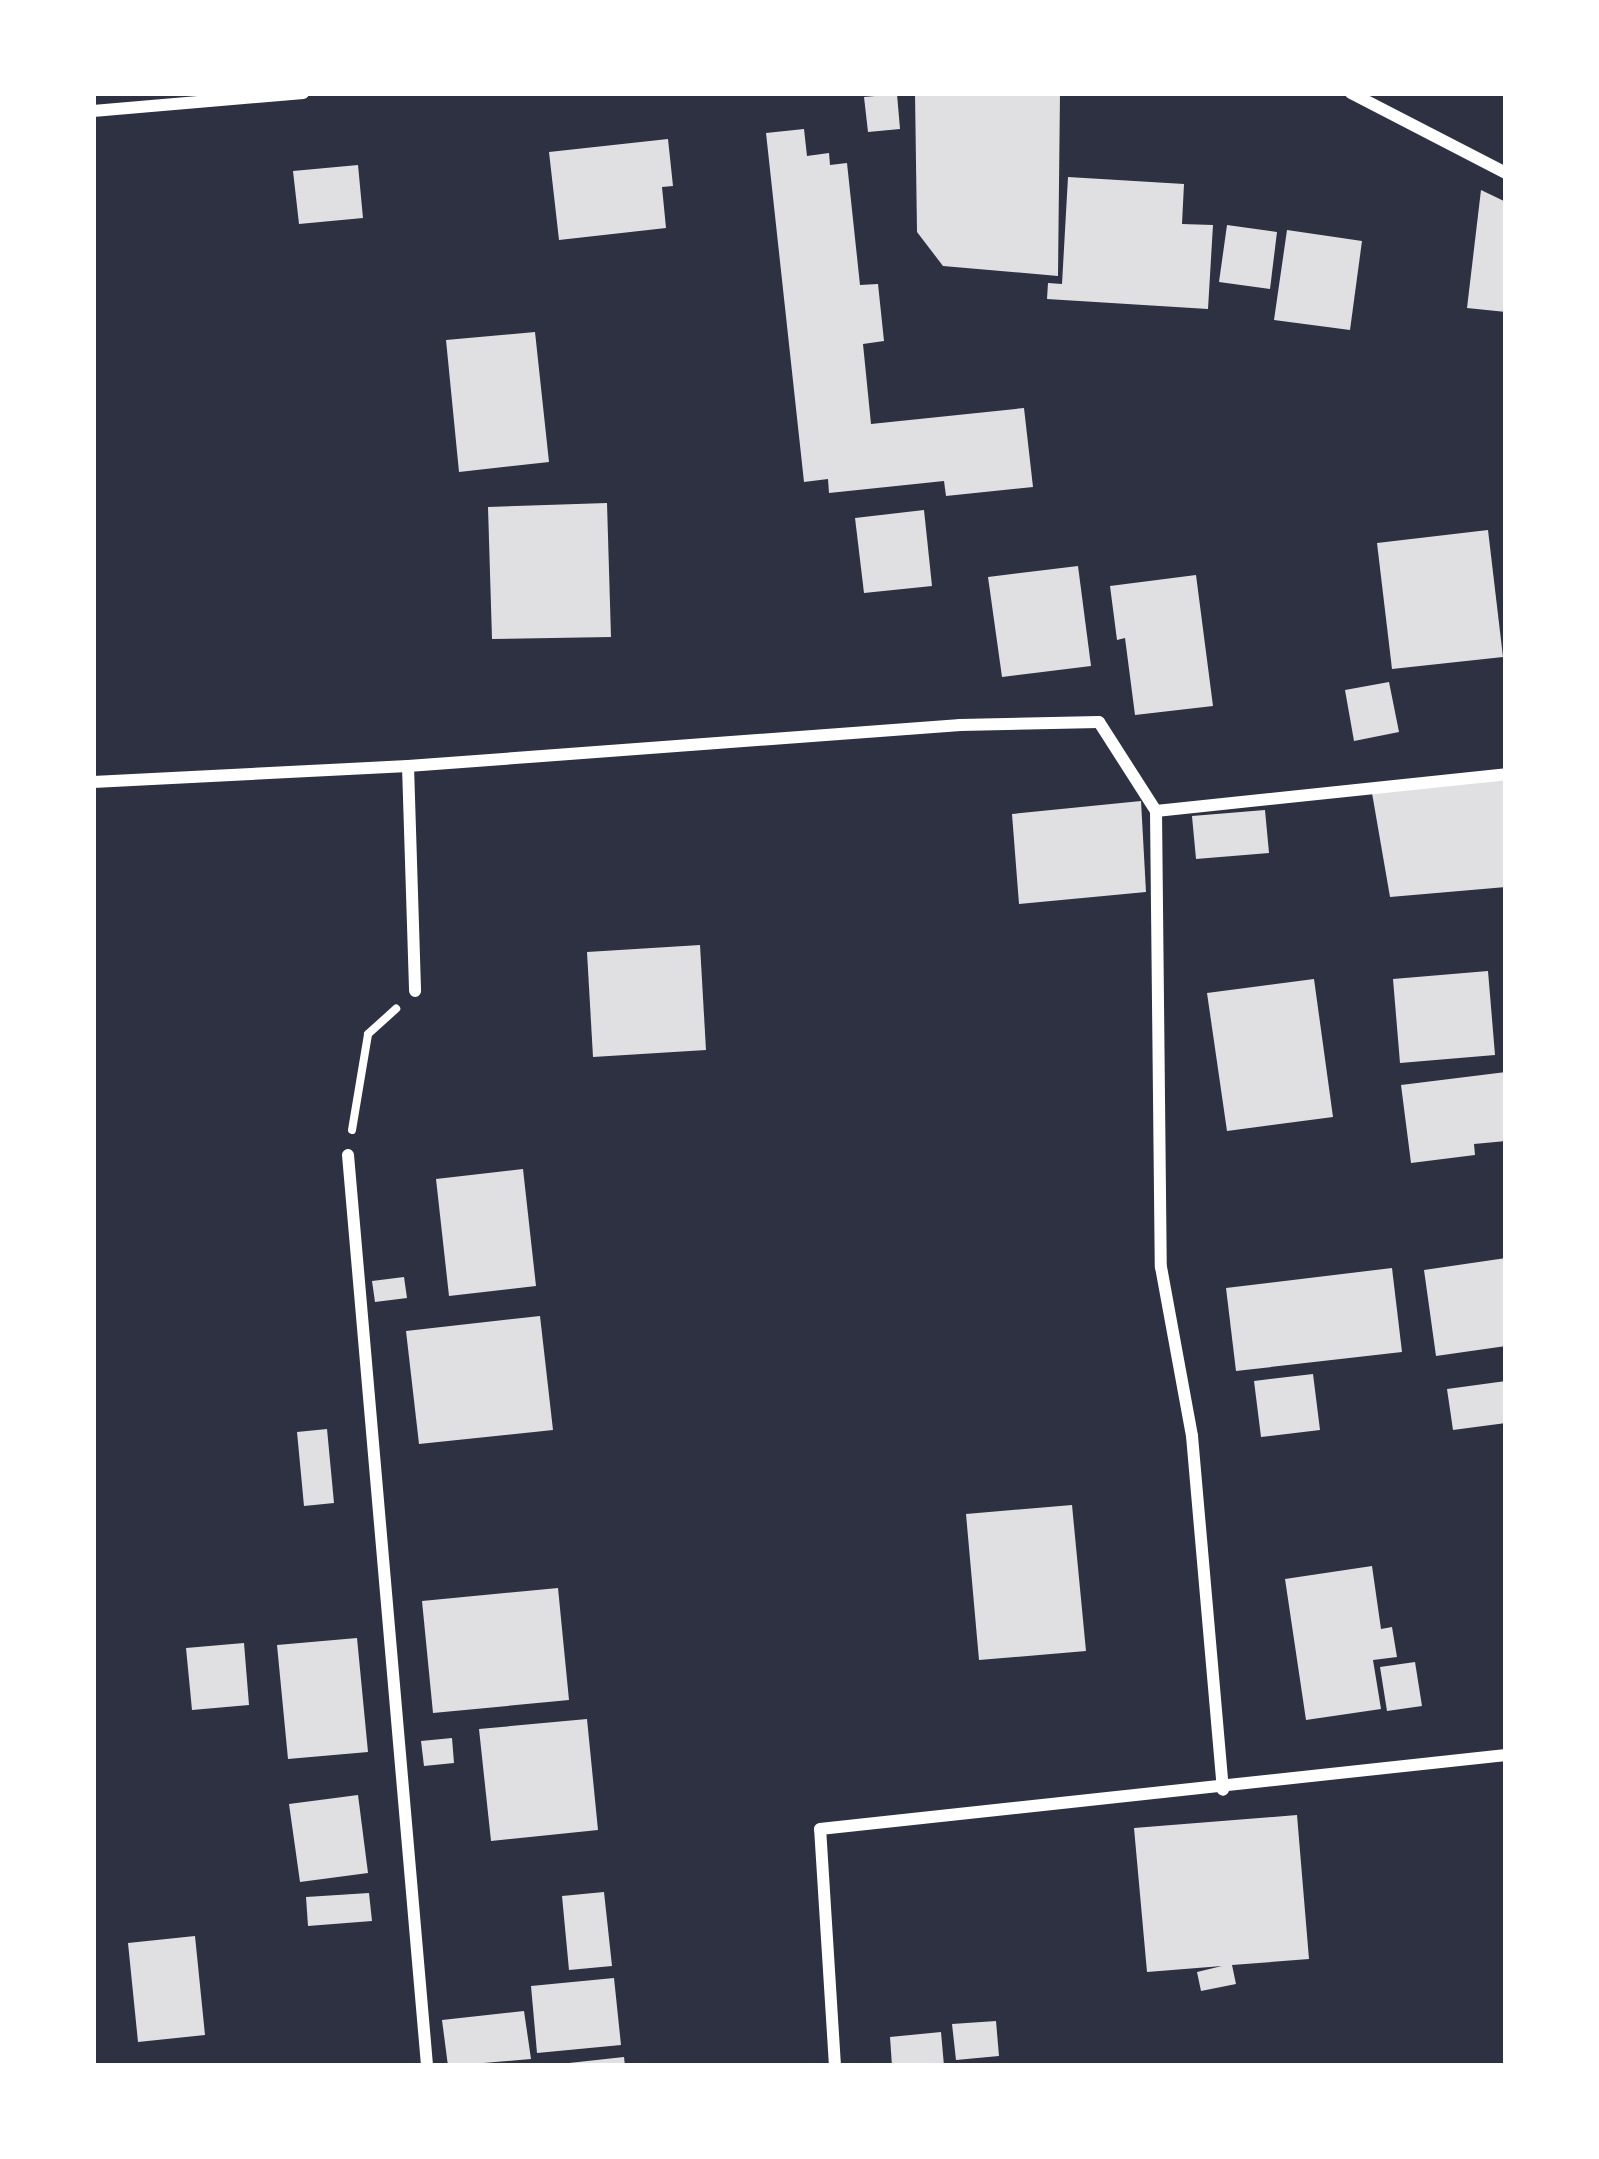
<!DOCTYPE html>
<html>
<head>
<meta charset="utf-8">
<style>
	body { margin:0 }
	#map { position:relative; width:1599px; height:2159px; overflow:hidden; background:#2d3142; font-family:"Titillium Web",sans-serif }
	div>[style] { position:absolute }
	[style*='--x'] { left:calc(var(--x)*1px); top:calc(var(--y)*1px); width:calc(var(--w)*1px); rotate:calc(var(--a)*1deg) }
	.building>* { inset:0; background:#e0e0e3 }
	.path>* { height:8px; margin:-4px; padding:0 4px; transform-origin:4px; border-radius:4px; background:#fff }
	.minor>* { height:12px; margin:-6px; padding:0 6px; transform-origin:6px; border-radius:6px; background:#fff }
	span { translate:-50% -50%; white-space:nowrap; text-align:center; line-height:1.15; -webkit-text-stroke:10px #fff; paint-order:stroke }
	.frame { position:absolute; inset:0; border:96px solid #fff; pointer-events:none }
</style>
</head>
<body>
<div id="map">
	<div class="building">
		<i style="clip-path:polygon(915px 93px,1060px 93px,1058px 276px,943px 266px,917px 232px)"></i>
		<i style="clip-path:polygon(897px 94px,900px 129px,868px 132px,864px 97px)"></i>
		<i style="clip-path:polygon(804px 129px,807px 156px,829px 153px,830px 165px,847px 163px,860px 285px,878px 284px,884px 341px,863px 344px,871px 424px,1024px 408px,1033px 487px,946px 496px,944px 481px,829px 493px,828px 479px,804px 482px,766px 133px)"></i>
		<i style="clip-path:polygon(668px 139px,673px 186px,662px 187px,666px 228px,559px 240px,549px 152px)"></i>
		<i style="clip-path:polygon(358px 165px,363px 218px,299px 224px,293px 171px)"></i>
		<i style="clip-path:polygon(1068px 177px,1184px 184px,1182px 224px,1213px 225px,1208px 309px,1047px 299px,1048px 283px,1062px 284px)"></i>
		<i style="clip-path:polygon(1481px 190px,1506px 202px,1506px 312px,1467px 308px)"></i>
		<i style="clip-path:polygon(1227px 225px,1277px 232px,1270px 289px,1219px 282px)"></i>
		<i style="clip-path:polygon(1287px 230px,1362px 241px,1350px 330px,1274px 320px)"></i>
		<i style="clip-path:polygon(535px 332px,549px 462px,459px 472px,446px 340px)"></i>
		<i style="clip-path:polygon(607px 503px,611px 637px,492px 639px,488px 507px)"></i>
		<i style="clip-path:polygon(924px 510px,932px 586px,864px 593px,855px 518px)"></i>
		<i style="clip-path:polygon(1488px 530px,1503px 657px,1392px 669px,1377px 543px)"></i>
		<i style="clip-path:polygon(1078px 566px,1091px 666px,1002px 677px,988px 577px)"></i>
		<i style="clip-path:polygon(1196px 575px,1213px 706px,1135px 715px,1125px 638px,1117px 640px,1110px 586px)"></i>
		<i style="clip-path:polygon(1389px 682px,1399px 732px,1354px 741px,1345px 690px)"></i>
		<i style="clip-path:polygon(1506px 776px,1506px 887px,1390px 897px,1372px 793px)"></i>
		<i style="clip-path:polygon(1141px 801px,1146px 892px,1019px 904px,1012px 814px)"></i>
		<i style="clip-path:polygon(1265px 810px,1269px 853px,1196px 859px,1192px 816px)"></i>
		<i style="clip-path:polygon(700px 945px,706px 1050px,593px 1057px,587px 952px)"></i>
		<i style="clip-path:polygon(1488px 971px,1495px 1055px,1400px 1063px,1393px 979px)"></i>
		<i style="clip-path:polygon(1314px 979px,1333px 1117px,1227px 1131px,1207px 993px)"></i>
		<i style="clip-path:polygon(1506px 1072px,1506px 1141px,1474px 1144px,1475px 1155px,1411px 1163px,1401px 1085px)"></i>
		<i style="clip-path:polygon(523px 1169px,536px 1286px,449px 1296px,436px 1179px)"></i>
		<i style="clip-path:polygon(1506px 1258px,1506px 1346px,1436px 1356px,1424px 1270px)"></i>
		<i style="clip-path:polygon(1392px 1268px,1402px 1352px,1236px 1371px,1226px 1288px)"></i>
		<i style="clip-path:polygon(404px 1277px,407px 1298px,375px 1302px,372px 1281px)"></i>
		<i style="clip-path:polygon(540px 1316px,553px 1430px,419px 1444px,406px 1331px)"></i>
		<i style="clip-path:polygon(1313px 1374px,1320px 1430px,1261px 1437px,1254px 1381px)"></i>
		<i style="clip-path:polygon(1506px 1381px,1506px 1423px,1453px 1430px,1447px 1389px)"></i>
		<i style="clip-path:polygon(327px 1429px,334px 1503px,304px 1506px,297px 1432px)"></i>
		<i style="clip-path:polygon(1072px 1505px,1086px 1651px,979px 1660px,966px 1514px)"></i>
		<i style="clip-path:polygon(1372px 1566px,1381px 1629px,1392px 1627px,1397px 1657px,1373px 1660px,1381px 1709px,1306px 1720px,1285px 1579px)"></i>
		<i style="clip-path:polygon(558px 1588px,569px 1700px,433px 1713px,422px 1601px)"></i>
		<i style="clip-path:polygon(357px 1638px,368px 1752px,288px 1759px,277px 1645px)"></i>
		<i style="clip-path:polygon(244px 1643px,249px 1705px,192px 1710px,186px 1648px)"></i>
		<i style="clip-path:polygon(1415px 1662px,1422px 1706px,1387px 1711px,1380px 1667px)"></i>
		<i style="clip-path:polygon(587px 1719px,598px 1830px,491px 1841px,479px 1729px)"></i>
		<i style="clip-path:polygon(452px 1738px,454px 1763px,424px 1766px,421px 1741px)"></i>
		<i style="clip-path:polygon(358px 1795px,368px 1873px,300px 1882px,289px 1804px)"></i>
		<i style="clip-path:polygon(1297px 1815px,1309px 1959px,1232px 1965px,1236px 1984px,1201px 1991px,1197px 1972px,1222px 1966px,1147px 1972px,1134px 1828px)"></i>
		<i style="clip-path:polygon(604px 1892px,612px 1966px,569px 1970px,562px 1896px)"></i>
		<i style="clip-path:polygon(369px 1893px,372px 1921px,308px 1926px,306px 1897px)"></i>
		<i style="clip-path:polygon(195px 1936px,205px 2035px,138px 2042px,128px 1943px)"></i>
		<i style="clip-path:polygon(614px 1978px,621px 2045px,537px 2053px,531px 1986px)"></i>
		<i style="clip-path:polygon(524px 2011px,531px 2059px,448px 2066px,442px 2020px)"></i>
		<i style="clip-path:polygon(996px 2021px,999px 2056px,956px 2060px,952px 2024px)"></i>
		<i style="clip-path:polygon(941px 2032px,944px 2066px,892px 2066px,890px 2037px)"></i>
		<i style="clip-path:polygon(624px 2057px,625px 2066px,569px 2066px,569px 2063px)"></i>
	</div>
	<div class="path">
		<i style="--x:352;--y:1130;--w:97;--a:-80.5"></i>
		<i style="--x:368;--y:1034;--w:38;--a:-42"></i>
	</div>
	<div class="minor">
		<i style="--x:1351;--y:93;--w:174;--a:27.3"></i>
		<i style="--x:93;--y:111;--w:211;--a:-4.9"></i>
		<i style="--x:408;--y:766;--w:225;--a:88.2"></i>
		<i style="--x:93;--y:782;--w:315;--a:-2.9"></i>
		<i style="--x:408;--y:766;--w:554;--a:-4.25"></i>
		<i style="--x:960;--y:725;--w:139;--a:-1.2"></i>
		<i style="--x:1099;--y:722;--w:106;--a:57.4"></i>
		<i style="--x:1156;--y:811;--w:456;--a:89.4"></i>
		<i style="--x:1161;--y:1267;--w:172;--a:79.6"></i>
		<i style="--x:1192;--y:1436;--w:355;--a:85"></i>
		<i style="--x:1156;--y:811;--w:352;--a:-6"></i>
		<i style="--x:348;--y:1155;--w:914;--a:85.04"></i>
		<i style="--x:835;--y:2066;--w:237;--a:-93.6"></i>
		<i style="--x:820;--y:1829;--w:690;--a:-6.16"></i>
	</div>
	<div class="frame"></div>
</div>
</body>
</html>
